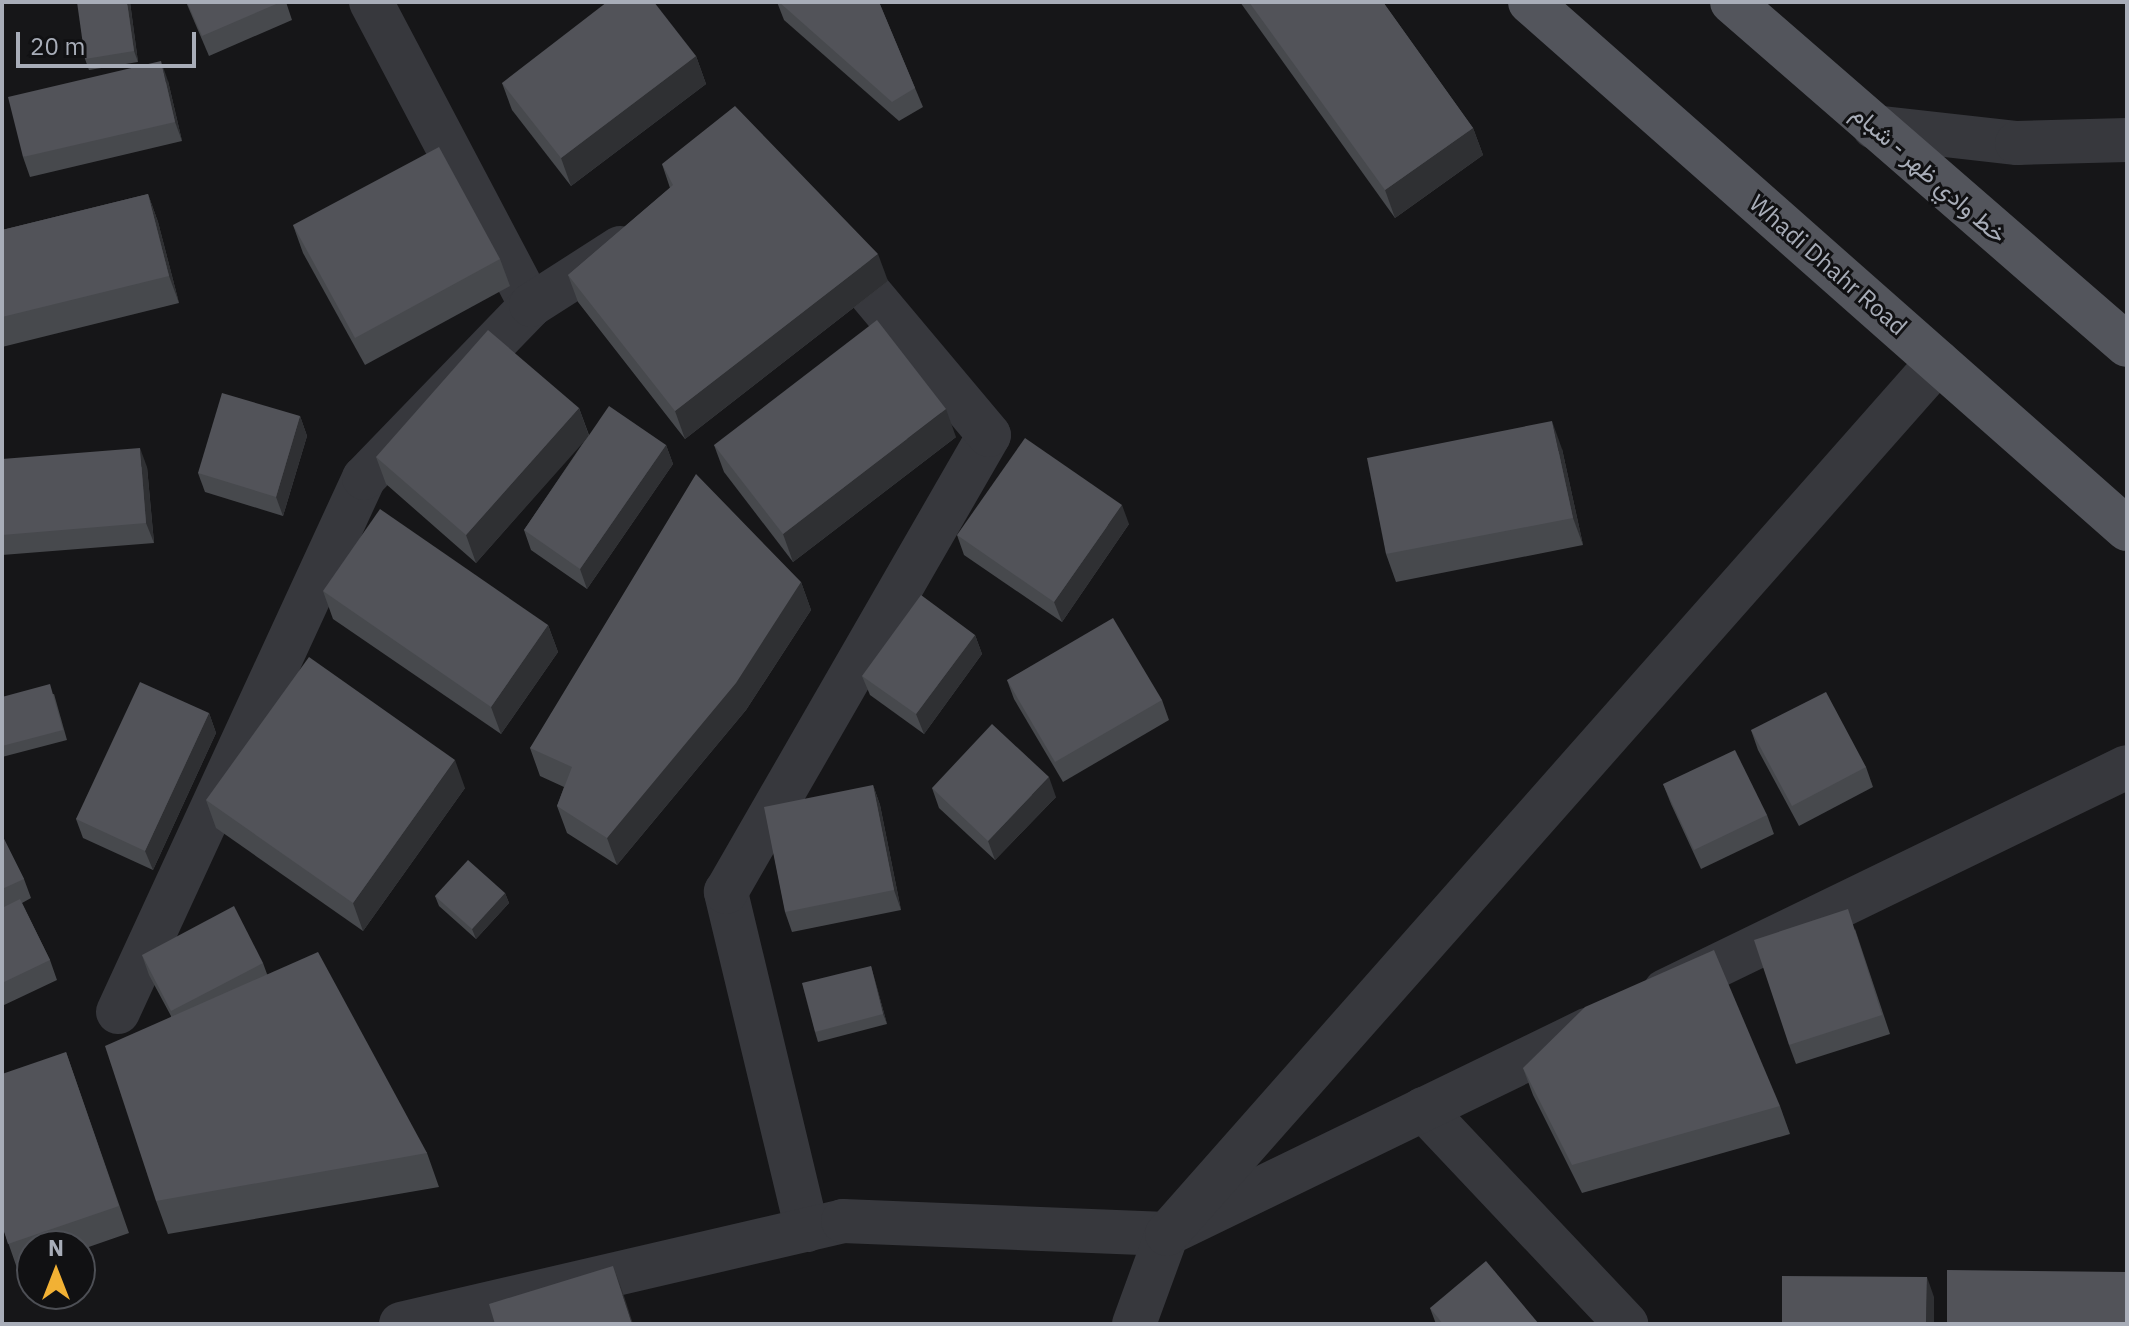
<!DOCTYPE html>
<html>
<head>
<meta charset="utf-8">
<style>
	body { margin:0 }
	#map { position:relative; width:2129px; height:1326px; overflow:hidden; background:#161618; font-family:"IBM Plex Sans",Vazirmatn,sans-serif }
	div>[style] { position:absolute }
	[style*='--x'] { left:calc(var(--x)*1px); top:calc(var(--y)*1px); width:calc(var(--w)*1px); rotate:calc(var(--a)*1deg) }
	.minor>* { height:44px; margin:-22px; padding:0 22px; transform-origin:22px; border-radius:22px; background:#37383d }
	.primary>* { height:44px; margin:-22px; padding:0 22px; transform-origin:22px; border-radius:22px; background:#53555c }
	.wall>* { inset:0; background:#47494d }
	.shaded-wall>* { inset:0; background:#2f3033 }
	.building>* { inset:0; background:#525359 }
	span { translate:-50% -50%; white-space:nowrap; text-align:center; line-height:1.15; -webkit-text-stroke:6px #111113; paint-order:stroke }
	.street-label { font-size:24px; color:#a8adb8 }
	.frame { position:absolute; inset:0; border:4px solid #a8adb8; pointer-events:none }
	.north { position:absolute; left:16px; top:1230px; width:80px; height:80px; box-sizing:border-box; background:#111113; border:2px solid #4d4f55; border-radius:50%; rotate:0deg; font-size:22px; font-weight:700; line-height:32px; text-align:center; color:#a8adb8 }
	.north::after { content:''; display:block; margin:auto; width:28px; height:36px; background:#f2b134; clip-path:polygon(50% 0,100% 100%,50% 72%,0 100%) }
	.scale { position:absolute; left:16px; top:32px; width:180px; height:36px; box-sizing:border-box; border:4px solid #a8adb8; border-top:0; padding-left:10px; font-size:24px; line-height:28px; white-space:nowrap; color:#a8adb8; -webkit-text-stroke:6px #111113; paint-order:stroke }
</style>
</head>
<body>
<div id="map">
	<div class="minor">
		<i style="--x:371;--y:2;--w:343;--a:62.2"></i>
		<i style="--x:1874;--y:127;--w:144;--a:6.4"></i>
		<i style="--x:2017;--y:143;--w:110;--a:-1.6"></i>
		<i style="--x:1665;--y:991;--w:513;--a:-25.87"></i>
		<i style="--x:118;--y:1012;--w:588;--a:-65.27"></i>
		<i style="--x:364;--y:478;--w:240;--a:-46"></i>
		<i style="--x:531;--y:305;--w:106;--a:-32.6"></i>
		<i style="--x:1423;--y:1109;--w:296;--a:46.6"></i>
		<i style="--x:807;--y:1230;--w:348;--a:-103.5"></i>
		<i style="--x:726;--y:892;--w:527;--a:-60.08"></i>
		<i style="--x:989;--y:435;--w:243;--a:-130"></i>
		<i style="--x:401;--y:1324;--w:454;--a:-13.1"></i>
		<i style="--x:843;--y:1221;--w:324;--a:2.3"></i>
		<i style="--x:1167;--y:1234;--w:469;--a:-25.9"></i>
		<i style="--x:1134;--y:1324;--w:96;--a:-69.9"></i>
		<i style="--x:1167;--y:1234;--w:1164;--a:-48.52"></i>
	</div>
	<div class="primary">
		<i style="--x:1530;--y:2;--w:796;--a:41.44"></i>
		<i style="--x:1732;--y:2;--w:523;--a:40.97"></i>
	</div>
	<div class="wall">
		<i style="clip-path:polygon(130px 2px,138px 62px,89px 70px,85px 59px)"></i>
		<i style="clip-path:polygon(186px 2px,286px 2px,292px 20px,209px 56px)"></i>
		<i style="clip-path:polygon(777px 2px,879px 2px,923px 107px,899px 121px,784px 20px)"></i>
		<i style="clip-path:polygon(1240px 2px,1383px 2px,1473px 128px,1483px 155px,1395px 218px)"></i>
		<i style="clip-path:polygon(696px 56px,706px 84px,571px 186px,512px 110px,502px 83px)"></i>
		<i style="clip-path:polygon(168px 81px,182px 141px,30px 177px,23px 157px)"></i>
		<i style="clip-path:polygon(662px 164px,888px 281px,685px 439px,578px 302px,568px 275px,670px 188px)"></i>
		<i style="clip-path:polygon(148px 194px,158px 222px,179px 303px,2px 347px,2px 230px)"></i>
		<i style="clip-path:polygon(293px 225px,500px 259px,510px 286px,365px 365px,303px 253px)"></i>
		<i style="clip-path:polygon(579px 408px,589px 435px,666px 445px,673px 464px,587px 589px,531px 550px,524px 530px,587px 437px,476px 563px,386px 484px,376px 457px)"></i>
		<i style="clip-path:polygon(300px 416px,307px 436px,283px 516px,205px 492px,198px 473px)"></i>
		<i style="clip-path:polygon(956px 437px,793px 562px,724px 472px,714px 445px)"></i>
		<i style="clip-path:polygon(1562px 449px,1583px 545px,1396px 582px,1386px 554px)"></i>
		<i style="clip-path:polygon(2px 459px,147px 467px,154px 543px,2px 555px)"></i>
		<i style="clip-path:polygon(1129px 524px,1062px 622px,964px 555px,957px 535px)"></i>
		<i style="clip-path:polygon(801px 582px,811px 610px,746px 710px,617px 865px,567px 833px,557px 806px,564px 787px,540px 776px,530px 748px)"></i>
		<i style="clip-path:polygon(323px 591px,548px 625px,558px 652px,501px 734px,333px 619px)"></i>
		<i style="clip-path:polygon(975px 635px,982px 654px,924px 734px,870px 695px,862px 676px)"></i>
		<i style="clip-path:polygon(1007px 680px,1162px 700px,1169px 720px,1063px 782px,1014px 699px)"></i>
		<i style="clip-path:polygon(54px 694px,67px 740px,2px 757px,2px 697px)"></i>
		<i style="clip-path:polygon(209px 713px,216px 733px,153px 870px,83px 838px,76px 819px)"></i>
		<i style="clip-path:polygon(1751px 730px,1866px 767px,1873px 787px,1799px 826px,1758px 750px)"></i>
		<i style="clip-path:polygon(1663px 784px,1767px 815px,1774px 834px,1701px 869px,1671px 804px)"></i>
		<i style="clip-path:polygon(873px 785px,880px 805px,901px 910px,792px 932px,785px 912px)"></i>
		<i style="clip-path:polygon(465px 788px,363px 931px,216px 828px,206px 800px)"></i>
		<i style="clip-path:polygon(932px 788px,1056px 797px,995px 860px,939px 808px)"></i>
		<i style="clip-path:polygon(2px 835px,24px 879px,31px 898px,22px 903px,50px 960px,57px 980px,2px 1006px)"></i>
		<i style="clip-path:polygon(505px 893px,509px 903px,476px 939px,439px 906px,435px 896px)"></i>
		<i style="clip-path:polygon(1855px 929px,1890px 1034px,1796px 1064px,1789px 1045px)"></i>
		<i style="clip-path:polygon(142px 955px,263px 963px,267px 974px,427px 1153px,439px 1187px,168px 1234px,156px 1201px,171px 1016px,149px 975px)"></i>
		<i style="clip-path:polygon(871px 966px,887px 1024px,818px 1042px,815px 1032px)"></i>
		<i style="clip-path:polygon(66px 1052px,129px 1233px,80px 1250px,80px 1246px,32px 1246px,32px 1266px,18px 1271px,2px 1225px)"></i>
		<i style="clip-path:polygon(1523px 1068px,1780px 1106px,1790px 1134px,1582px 1193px,1533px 1095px)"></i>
		<i style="clip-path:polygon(1430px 1308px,1539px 1324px,1436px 1324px)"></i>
	</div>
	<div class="shaded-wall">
		<i style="clip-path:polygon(127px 2px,130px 2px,138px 62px,134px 51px)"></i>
		<i style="clip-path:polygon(696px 56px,706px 84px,571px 186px,561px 158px)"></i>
		<i style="clip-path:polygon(161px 61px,168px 81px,182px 141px,175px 122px)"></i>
		<i style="clip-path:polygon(1473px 128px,1483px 155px,1395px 218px,1385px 190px)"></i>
		<i style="clip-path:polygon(148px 194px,158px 222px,179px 303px,169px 276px)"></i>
		<i style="clip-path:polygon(878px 254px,888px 281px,685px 439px,675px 411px)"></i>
		<i style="clip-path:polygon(579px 408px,589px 436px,476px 563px,466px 535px)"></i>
		<i style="clip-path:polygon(946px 409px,956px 437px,793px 562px,783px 534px)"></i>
		<i style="clip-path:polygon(300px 416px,307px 436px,283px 516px,276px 497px)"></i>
		<i style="clip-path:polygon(1552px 421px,1562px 449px,1583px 545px,1573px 518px)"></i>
		<i style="clip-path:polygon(666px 445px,673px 464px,587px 589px,580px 569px)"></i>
		<i style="clip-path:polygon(140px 448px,147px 467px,154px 543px,146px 523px)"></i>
		<i style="clip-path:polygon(1122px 505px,1129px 524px,1062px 622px,1054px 602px)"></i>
		<i style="clip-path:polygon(801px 582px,811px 610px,746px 710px,617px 865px,607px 838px)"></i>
		<i style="clip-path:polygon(548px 625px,558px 652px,501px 734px,491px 707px)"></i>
		<i style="clip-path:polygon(975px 635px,982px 654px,924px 734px,916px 714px)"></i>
		<i style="clip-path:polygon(209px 713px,216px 733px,153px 870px,145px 851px)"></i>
		<i style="clip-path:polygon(455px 760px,465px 788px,363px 931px,353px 903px)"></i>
		<i style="clip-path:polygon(1049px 777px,1056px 797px,995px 860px,988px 841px)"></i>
		<i style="clip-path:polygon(873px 785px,880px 805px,901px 910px,894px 890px)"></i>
		<i style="clip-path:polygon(505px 893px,509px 903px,476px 939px,472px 929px)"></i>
		<i style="clip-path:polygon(871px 966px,874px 977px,887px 1024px,883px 1014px)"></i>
		<i style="clip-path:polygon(613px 1266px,623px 1293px,633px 1324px,632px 1324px)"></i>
		<i style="clip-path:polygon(1927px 1277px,1934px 1297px,1934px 1324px,1926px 1324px)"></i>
	</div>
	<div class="building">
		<i style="clip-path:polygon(77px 2px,127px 2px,134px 51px,85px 59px)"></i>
		<i style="clip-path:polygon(187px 2px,281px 2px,202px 36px)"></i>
		<i style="clip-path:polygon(607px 2px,654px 2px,696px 56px,561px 158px,502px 83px)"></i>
		<i style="clip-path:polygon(779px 2px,879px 2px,915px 88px,892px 102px)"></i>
		<i style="clip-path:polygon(1249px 2px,1383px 2px,1473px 128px,1385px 190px)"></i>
		<i style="clip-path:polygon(161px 61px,175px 122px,23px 157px,8px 97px)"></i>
		<i style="clip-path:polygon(735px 106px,878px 254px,675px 411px,568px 275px,673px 185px,662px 164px)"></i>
		<i style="clip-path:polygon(439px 147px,500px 259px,355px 338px,293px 225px)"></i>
		<i style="clip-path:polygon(148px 194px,169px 276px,2px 317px,2px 230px)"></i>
		<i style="clip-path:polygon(877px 320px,946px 409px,783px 534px,714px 445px)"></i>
		<i style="clip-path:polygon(488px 330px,579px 408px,466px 535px,376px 457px)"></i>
		<i style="clip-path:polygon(222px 393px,300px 416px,276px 497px,198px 473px)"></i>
		<i style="clip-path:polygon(609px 406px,666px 445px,580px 569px,524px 530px)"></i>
		<i style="clip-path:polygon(1552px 421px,1573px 518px,1386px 554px,1367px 458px)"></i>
		<i style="clip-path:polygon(1025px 438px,1122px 505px,1054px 602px,957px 535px)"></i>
		<i style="clip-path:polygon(140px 448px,146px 523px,2px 535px,2px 459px)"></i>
		<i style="clip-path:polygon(696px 474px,801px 582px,736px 683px,607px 838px,557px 806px,572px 767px,530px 748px)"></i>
		<i style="clip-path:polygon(380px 509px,548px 625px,491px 707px,323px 591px)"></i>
		<i style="clip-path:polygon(921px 595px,975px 635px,916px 714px,862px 676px)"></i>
		<i style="clip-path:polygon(1113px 618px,1162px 700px,1055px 762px,1007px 680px)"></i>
		<i style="clip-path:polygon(309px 657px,455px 760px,353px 903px,206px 800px)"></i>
		<i style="clip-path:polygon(140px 682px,209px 713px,145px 851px,76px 819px)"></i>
		<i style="clip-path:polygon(50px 684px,63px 730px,2px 746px,2px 697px)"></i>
		<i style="clip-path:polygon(1826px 692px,1866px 767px,1792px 806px,1751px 730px)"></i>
		<i style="clip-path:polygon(992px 724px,1049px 777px,988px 841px,932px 788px)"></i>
		<i style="clip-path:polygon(1735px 750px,1767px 815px,1694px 850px,1663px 784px)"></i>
		<i style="clip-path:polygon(873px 785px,894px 890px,785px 912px,764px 807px)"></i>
		<i style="clip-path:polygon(2px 835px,24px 879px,2px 889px)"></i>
		<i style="clip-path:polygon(468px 860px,505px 893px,472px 929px,435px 896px)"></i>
		<i style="clip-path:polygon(20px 899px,50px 960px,2px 983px,2px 908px)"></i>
		<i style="clip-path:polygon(234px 906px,263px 963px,171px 1011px,142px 955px)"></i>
		<i style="clip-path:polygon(1848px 909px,1882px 1015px,1789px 1045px,1754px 940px)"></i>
		<i style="clip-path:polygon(1714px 950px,1780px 1106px,1572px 1165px,1523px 1068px,1585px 1007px)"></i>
		<i style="clip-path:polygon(318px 952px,427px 1153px,156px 1201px,105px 1046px)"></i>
		<i style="clip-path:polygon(871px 966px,883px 1014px,815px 1032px,802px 983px)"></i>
		<i style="clip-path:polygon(66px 1052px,119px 1206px,8px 1244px,2px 1225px,2px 1074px)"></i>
		<i style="clip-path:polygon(1486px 1261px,1539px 1324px,1443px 1324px,1430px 1308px)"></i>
		<i style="clip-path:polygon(613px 1266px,632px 1324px,495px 1324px,489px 1304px)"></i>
		<i style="clip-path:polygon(1947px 1270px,2127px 1272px,2126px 1324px,1947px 1324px)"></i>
		<i style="clip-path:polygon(1782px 1276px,1927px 1277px,1926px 1324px,1782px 1324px)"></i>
	</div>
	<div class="street-label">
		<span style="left:1929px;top:174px;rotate:41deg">خط وادي ظهر - شبام</span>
		<span style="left:1828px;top:265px;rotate:41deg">Whadi Dhahr Road</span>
	</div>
	<div class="frame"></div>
	<div class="north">N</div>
	<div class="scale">20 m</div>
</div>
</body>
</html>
